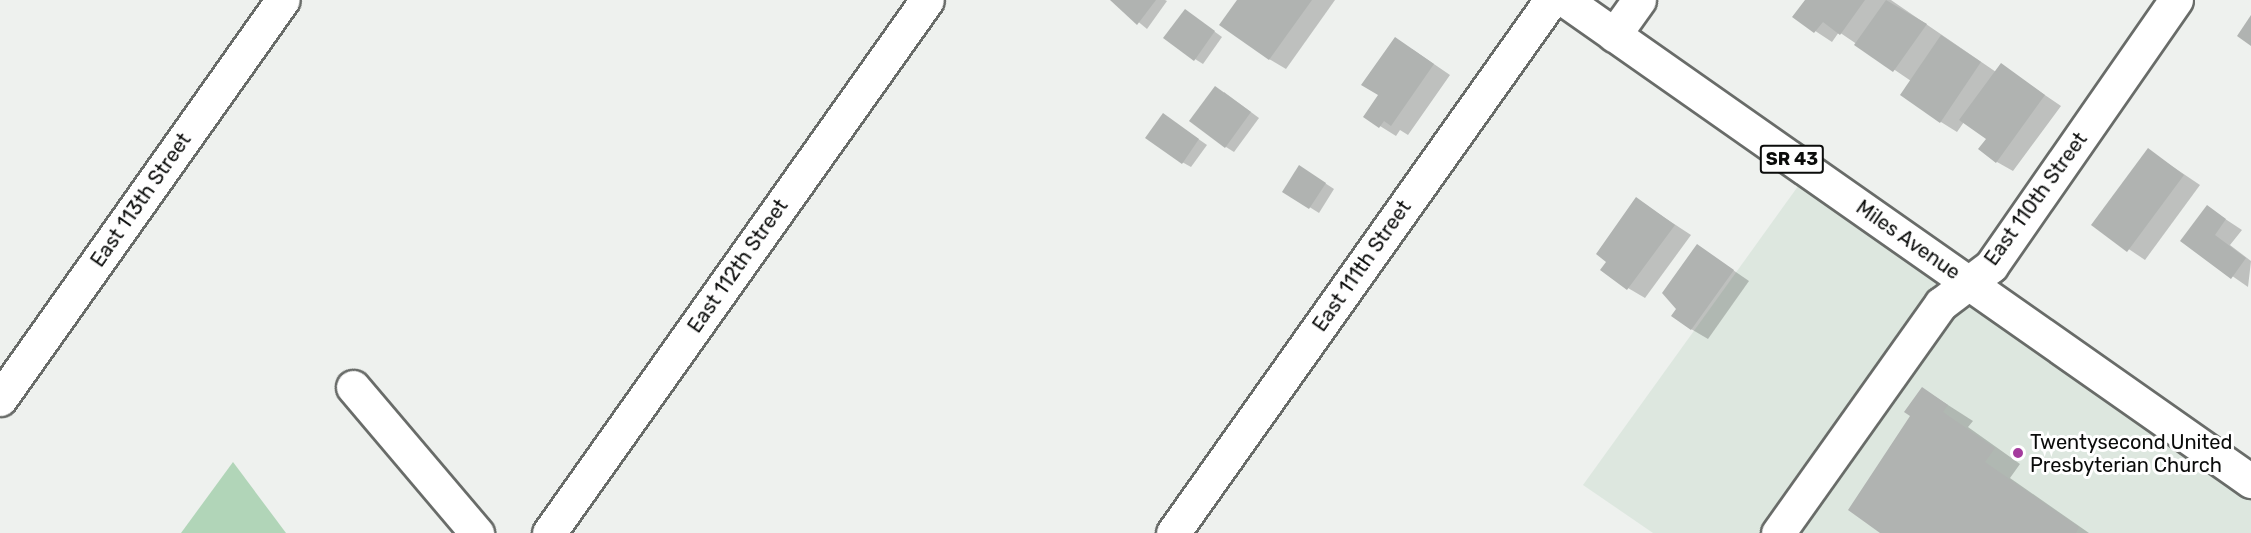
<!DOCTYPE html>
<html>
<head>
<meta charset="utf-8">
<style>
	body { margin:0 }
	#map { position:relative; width:2251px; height:533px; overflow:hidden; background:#eef1ee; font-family:Rubik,sans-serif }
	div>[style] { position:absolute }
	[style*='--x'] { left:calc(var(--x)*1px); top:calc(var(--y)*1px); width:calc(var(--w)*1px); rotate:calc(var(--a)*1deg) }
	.built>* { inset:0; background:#dde7df }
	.green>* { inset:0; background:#b1d5b8 }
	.shadow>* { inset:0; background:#0003 }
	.building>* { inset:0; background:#b0b3b1 }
	.roads { filter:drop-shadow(2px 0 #696c69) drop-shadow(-2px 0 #696c69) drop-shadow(0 2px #696c69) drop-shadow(0 -2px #696c69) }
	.minor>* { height:33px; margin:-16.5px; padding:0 16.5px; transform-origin:16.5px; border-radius:16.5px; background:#fff }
	.primary>* { height:33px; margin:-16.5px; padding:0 16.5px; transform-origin:16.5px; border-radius:16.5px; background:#fff }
	.dots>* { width:16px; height:16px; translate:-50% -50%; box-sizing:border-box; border:3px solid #fff; border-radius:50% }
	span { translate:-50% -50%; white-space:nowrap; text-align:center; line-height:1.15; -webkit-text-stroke:6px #fff; paint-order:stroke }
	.shield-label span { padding:2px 4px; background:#fff; border:2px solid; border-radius:4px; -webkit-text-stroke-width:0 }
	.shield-label { font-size:18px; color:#0b0c0b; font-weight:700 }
	.street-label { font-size:20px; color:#0b0c0b }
	.poi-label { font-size:20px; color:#0b0c0b }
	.left { translate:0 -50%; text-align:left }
</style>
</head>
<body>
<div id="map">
	<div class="built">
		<i style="clip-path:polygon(1809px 171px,2251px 481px,2251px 533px,1653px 533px,1583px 485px)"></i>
	</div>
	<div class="green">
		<i style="clip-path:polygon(233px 462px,286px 533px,181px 533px)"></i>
	</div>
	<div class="shadow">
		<i style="clip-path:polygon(1112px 0,1165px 0,1167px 1px,1147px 29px)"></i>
		<i style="clip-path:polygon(1240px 0,1335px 0,1286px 69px,1269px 59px)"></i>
		<i style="clip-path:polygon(1807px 0,1891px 0,1996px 72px,2001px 65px,2061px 106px,2013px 171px,1997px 162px,1988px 138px,1964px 122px,1957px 132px,1941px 122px,1911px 81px,1839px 32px,1832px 42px,1794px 17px)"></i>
		<i style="clip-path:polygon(1193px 16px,1222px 37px,1203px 64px,1195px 59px)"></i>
		<i style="clip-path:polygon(1412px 49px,1450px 75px,1408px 135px,1400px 130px,1396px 136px,1380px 126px,1380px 95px)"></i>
		<i style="clip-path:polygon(1224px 92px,1259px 118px,1234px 152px,1226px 147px)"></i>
		<i style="clip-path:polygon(1171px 120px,1207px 145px,1191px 167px,1182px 162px)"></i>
		<i style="clip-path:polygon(2148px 150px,2200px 185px,2145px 260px,2093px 225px)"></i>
		<i style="clip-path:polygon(1308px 172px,1334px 189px,1319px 213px,1284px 191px)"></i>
		<i style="clip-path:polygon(1636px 199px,1691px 235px,1645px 298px,1628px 288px,1608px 261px)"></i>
		<i style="clip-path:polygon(2207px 207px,2242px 230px,2230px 245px,2251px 261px,2248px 287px,2182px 241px)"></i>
		<i style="clip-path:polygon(1698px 246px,1749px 281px,1708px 339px,1691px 329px,1678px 309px)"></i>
		<i style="clip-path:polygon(1923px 389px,1973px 421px,1968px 427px,2020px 464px,2010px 478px,2089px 533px,1884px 533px)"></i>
	</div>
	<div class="building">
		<i style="clip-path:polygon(1110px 0,1156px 0,1137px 25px)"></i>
		<i style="clip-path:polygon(1237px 0,1312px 0,1269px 60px,1219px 25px)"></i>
		<i style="clip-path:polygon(1805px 0,1865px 0,1840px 35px,1823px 22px,1814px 33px,1792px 17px)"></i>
		<i style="clip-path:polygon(1886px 0,1927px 24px,1893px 72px,1854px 45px)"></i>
		<i style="clip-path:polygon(1185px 9px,1215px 31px,1194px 61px,1163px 38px)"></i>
		<i style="clip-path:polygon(2251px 15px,2251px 46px,2237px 36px)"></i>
		<i style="clip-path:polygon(1941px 35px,1981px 62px,1940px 123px,1900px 95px)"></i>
		<i style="clip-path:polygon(1395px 37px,1434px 64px,1391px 126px,1384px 121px,1379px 128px,1363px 117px,1378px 95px,1361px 85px)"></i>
		<i style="clip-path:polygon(2001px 63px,2045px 95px,1996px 163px,1978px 149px,1986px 139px,1959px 120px)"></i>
		<i style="clip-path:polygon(1215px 86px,1251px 112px,1225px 148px,1189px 121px)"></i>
		<i style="clip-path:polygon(1163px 113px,1199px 139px,1182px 164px,1145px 138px)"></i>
		<i style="clip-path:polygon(2148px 148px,2184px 175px,2127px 252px,2091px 225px)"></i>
		<i style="clip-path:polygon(1299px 165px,1326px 183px,1309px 209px,1282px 192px)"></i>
		<i style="clip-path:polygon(1636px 197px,1675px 225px,1627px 290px,1600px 270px,1606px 262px,1596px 254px)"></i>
		<i style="clip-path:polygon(2207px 205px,2226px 219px,2215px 235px,2246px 258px,2231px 279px,2180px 241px)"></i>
		<i style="clip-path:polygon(1697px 244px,1734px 270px,1691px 330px,1671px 316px,1676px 309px,1662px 293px)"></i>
		<i style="clip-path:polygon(1922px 387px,1948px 405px,1943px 412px,1995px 448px,1985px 462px,2079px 527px,2076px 533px,1880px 533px,1848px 510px,1910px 416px,1904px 412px)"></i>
	</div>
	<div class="roads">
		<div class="minor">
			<i style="--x:1614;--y:35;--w:43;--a:-54.5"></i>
			<i style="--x:353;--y:387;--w:192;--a:49.7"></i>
			<i style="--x:0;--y:399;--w:489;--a:-54.7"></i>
			<i style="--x:549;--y:533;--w:653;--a:-54.66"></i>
			<i style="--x:1173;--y:533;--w:653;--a:-54.66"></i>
			<i style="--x:1778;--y:533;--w:281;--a:-54.6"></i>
			<i style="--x:1941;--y:304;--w:63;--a:-37.2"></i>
			<i style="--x:1991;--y:266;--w:324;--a:-55.2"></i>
		</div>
		<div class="primary">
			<i style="--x:1565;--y:0;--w:838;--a:35.04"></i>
		</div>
	</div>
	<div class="dots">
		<i style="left:2018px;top:453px;background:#a43b9d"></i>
	</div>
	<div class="shield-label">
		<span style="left:1792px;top:159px">SR 43</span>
	</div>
	<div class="street-label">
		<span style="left:2036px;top:199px;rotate:-54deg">East 110th Street</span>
		<span style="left:141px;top:200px;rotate:-55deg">East 113th Street</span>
		<span style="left:1908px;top:240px;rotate:35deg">Miles Avenue</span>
		<span style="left:738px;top:266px;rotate:-55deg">East 112th Street</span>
		<span style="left:1362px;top:266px;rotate:-55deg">East 111th Street</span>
	</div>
	<div class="poi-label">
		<span class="left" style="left:2030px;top:454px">Twentysecond United<br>Presbyterian Church</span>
	</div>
</div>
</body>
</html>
